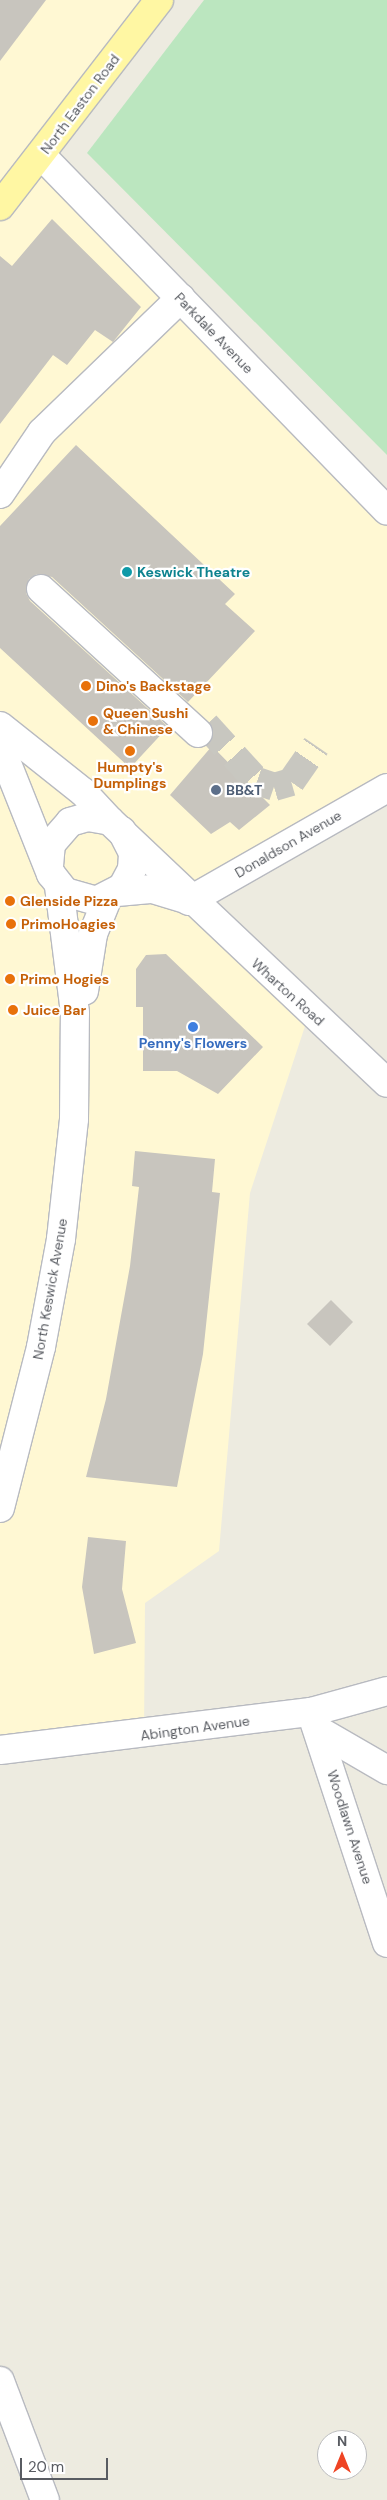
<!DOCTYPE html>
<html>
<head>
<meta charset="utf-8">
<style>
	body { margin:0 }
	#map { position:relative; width:387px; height:2500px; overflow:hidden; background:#edebe0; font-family:"DM Sans",sans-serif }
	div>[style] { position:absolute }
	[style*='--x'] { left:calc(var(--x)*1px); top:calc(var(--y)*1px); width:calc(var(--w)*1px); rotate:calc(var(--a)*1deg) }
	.commercial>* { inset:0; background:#fff8d3 }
	.green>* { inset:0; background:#bbe6bf }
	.building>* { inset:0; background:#c8c5be }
	.minor-tunnel>* { height:28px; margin-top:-14px; transform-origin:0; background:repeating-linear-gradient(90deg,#c8c7c0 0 28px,transparent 0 42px) }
	.roads { filter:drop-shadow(1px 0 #b8bac0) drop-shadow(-1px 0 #b8bac0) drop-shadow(0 1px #b8bac0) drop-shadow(0 -1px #b8bac0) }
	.minor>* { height:28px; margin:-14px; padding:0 14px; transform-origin:14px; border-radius:14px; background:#fff }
	.major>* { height:28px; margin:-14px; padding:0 14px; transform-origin:14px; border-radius:14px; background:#fff7a3 }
	.dots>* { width:14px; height:14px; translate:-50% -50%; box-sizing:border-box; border:2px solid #fff; border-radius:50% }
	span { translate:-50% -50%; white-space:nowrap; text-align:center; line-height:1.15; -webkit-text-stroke:4.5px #fff; paint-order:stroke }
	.street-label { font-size:14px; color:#595c62 }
	.culture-label { font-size:14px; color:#0d838f; font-weight:700 }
	.left { translate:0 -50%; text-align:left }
	.food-label { font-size:14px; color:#c56008; font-weight:700 }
	.service-label { font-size:14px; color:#4e5e75; font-weight:700 }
	.shop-label { font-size:14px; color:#366cbe; font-weight:700 }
	.north { position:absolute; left:317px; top:2430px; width:50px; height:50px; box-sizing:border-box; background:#fff; border:1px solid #bdbec0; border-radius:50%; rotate:0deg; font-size:14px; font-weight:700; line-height:20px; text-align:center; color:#595c62 }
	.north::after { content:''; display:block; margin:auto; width:18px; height:22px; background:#ef4424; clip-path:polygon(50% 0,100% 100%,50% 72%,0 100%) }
	.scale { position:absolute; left:20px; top:2458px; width:88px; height:22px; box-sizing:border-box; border:2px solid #595c62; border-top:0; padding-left:6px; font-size:15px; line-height:18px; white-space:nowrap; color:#595c62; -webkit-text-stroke:4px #fff; paint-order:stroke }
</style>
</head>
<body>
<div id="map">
	<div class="commercial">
		<i style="clip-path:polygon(0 0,159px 0,41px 156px,387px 511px,387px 785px,189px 901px,310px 1011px,250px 1193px,219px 1551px,145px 1603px,144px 1735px,0 1750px)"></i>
	</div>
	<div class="green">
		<i style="clip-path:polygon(204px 0,387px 0,387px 455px,87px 153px)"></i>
	</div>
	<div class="building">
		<i style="clip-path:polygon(0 0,46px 0,0 61px)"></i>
		<i style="clip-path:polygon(52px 219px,141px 307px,113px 342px,95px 330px,67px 365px,53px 355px,0 424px,0 256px,12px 266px)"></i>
		<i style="clip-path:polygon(76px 445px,235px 594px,225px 604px,255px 631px,188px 702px,52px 577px,37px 574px,29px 579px,26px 593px,30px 601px,168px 727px,130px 768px,0 648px,0 526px)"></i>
		<i style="clip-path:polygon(212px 746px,270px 805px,239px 830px,230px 822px,211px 834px,170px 795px)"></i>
		<i style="clip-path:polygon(166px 954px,263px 1047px,218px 1094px,177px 1071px,143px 1071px,143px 1007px,136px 1007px,136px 969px,146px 955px)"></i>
		<i style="clip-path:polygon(135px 1151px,215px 1159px,212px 1192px,220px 1193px,203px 1354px,177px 1487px,86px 1477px,106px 1399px,130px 1266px,139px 1187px,132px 1186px)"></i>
		<i style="clip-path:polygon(331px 1300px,353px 1322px,330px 1346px,307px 1324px)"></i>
		<i style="clip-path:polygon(88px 1537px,126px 1541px,122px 1589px,136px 1643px,94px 1654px,82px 1587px)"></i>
	</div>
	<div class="minor-tunnel">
		<i style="--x:206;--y:725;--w:76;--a:47.7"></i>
		<i style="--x:257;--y:781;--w:18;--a:19"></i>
		<i style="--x:274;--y:787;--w:18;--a:-16"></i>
		<i style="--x:291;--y:782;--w:44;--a:-55.2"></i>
	</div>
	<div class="roads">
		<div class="minor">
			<i style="--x:41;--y:155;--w:496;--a:45.8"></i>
			<i style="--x:0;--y:494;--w:75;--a:-55.9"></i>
			<i style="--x:42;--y:432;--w:193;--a:-44"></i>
			<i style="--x:41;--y:589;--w:213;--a:42.5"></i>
			<i style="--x:0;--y:726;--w:106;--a:38.5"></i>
			<i style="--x:83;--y:792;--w:40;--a:47"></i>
			<i style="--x:0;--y:746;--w:138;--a:68.3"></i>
			<i style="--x:51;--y:874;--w:23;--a:52"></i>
			<i style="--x:65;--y:892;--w:32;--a:16"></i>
			<i style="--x:96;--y:901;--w:29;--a:-27"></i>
			<i style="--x:122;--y:888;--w:21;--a:-62"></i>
			<i style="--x:132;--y:869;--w:16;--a:-86"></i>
			<i style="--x:133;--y:853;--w:25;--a:-117"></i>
			<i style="--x:49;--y:866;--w:22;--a:-85"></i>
			<i style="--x:51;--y:844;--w:29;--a:-49"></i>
			<i style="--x:70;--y:822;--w:19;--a:-16"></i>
			<i style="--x:88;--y:817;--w:22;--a:10"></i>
			<i style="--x:110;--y:821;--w:381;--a:43.4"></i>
			<i style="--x:117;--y:892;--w:36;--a:-5"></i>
			<i style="--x:153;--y:889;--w:37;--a:17"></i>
			<i style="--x:189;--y:901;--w:228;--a:-29.7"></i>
			<i style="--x:84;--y:991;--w:58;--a:-81"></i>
			<i style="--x:93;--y:934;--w:40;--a:-68"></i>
			<i style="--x:0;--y:1508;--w:166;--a:-75.7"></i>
			<i style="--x:41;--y:1347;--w:110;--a:-79.5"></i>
			<i style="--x:61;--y:1239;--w:121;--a:-83.8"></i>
			<i style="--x:74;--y:1119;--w:106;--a:-89.5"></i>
			<i style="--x:75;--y:1013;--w:127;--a:-97.2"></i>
			<i style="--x:311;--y:1712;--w:243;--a:71.8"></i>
			<i style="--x:318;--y:1730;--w:80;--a:30.1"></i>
			<i style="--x:0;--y:1750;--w:313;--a:-7"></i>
			<i style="--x:311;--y:1712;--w:79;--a:-15.4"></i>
			<i style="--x:0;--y:2381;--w:127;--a:69.3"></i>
		</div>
		<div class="major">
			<i style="--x:0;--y:206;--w:260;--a:-52.3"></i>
		</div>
	</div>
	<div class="dots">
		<i style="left:127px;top:572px;background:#0f9aa8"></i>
		<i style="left:86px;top:686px;background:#e8710a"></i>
		<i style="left:93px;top:721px;background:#e8710a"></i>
		<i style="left:130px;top:751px;background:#e8710a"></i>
		<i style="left:216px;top:790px;background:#5c6f8a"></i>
		<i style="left:10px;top:901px;background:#e8710a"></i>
		<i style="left:11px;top:924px;background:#e8710a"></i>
		<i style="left:10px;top:979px;background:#e8710a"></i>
		<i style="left:13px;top:1010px;background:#e8710a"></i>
		<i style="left:193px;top:1027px;background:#3f7fe0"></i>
	</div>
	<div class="street-label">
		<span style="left:80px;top:104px;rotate:-53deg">North Easton Road</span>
		<span style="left:214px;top:333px;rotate:46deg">Parkdale Avenue</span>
		<span style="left:288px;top:844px;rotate:-30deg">Donaldson Avenue</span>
		<span style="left:288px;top:992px;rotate:42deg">Wharton Road</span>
		<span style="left:50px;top:1289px;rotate:-80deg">North Keswick Avenue</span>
		<span style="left:195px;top:1728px;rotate:-8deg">Abington Avenue</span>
		<span style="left:350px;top:1827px;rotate:72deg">Woodlawn Avenue</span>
	</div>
	<div class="culture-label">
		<span class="left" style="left:137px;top:572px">Keswick Theatre</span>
	</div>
	<div class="food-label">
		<span class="left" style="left:96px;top:686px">Dino's Backstage</span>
		<span class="left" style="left:103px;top:721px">Queen Sushi<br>&amp; Chinese</span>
		<span style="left:130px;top:775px">Humpty's<br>Dumplings</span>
		<span class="left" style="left:20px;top:901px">Glenside Pizza</span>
		<span class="left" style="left:21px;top:924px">PrimoHoagies</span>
		<span class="left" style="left:20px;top:979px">Primo Hogies</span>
		<span class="left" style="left:23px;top:1010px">Juice Bar</span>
	</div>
	<div class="service-label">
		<span class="left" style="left:226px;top:790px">BB&amp;T</span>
	</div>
	<div class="shop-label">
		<span style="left:193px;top:1043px">Penny's Flowers</span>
	</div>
	<div class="north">N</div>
	<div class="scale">20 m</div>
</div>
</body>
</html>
